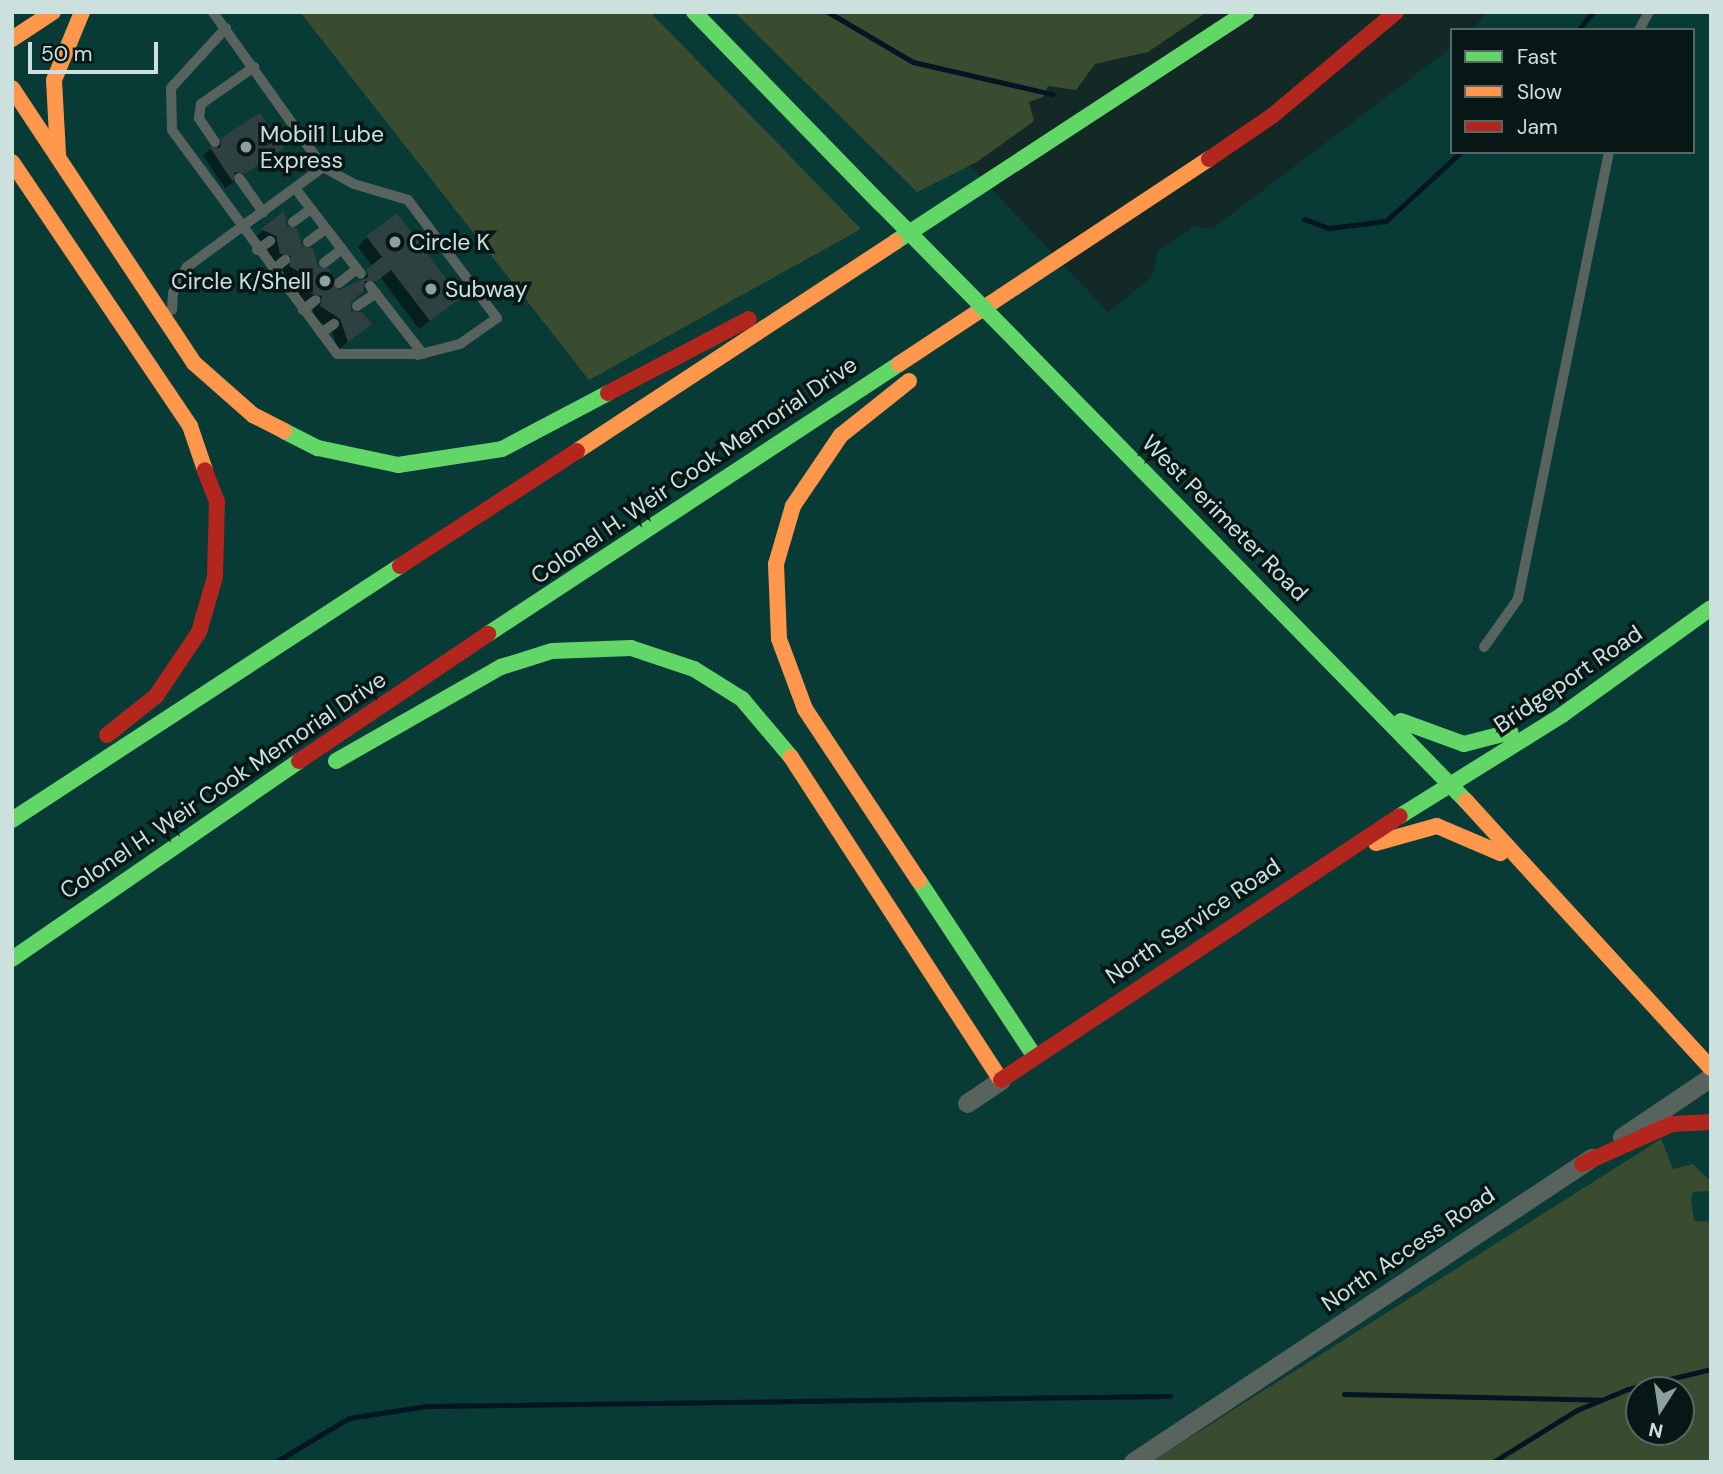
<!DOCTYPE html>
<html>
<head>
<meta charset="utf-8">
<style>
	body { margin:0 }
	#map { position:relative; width:1723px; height:1474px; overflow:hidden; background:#122926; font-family:"DM Sans",sans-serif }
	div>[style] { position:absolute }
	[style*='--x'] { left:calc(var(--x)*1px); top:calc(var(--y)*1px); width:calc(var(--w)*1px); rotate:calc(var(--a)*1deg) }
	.built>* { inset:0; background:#083a36 }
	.green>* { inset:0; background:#394c30 }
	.shadow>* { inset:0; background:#0007 }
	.stream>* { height:5px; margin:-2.5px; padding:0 2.5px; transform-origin:2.5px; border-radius:2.5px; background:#021523 }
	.building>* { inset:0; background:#2e4040 }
	.lane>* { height:10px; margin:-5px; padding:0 5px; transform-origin:5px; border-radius:5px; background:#59635e }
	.street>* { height:19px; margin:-9.5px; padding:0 9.5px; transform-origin:9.5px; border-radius:9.5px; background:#59635e }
	.fast>* { height:16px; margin:-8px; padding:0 8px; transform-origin:8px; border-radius:8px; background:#63d668 }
	.slow>* { height:16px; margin:-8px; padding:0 8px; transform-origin:8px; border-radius:8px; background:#ff974d }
	.jam>* { height:16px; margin:-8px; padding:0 8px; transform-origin:8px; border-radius:8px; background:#b3261e }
	.fast-bridge>* { height:16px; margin:-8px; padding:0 8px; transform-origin:8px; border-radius:8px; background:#63d668 }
	.dots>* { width:19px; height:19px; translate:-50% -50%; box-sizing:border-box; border:4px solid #071715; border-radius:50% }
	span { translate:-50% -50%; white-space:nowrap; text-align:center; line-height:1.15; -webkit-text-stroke:7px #071715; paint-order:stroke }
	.poi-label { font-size:23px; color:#cce1de }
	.left { translate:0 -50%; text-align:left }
	.right { translate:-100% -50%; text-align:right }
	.street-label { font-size:23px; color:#cce1de }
	.frame { position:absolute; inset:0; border:14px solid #cce1de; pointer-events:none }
	.legend { position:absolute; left:1450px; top:28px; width:245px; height:126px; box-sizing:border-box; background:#071715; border:2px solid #566865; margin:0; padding:9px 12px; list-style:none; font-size:21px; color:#cce1de }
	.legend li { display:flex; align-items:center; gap:14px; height:35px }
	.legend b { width:35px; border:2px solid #566865 }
	.north { position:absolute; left:1625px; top:1376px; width:70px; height:70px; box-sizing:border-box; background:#071715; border:2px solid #566865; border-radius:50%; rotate:192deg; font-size:19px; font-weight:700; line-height:28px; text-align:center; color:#cce1de }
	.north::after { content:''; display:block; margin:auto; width:24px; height:32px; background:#8ba19e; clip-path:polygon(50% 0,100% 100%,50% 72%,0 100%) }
	.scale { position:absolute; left:28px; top:42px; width:130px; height:32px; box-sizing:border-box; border:4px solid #cce1de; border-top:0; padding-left:9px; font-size:21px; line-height:24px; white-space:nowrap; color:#cce1de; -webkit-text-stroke:5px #071715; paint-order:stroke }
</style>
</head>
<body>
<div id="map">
	<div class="built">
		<i style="clip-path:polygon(evenodd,12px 12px,1062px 12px,896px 88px,1108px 312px,1152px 277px,1157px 252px,1195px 226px,1212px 229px,1452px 47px,1452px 152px,1693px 152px,1693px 30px,1472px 30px,1487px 12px,1711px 12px,1711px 1462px,12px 1462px,12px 12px,1639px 1390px,1681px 1390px,1681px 1432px,1639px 1432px,1639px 1390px)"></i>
	</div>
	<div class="green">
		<i style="clip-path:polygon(300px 12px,650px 12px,861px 229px,589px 380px)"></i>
		<i style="clip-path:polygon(734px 12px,1207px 12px,1148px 52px,1095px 64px,1076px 90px,1048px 86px,1043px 97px,1029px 102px,1034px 121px,977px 162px,917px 192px)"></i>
		<i style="clip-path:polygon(evenodd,1661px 1139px,1673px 1169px,1693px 1164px,1711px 1182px,1709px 1191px,1693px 1192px,1691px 1199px,1694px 1221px,1711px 1222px,1711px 1462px,1151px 1462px,1661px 1139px,1639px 1390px,1681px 1390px,1681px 1432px,1639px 1432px,1639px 1390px)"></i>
	</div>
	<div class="shadow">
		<i style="clip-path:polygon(222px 140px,282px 148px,225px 188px,203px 155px)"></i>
		<i style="clip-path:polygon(283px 214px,285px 227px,336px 292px,357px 285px,373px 267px,358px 247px,367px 237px,458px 298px,419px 329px,381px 278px,349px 303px,350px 312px,369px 324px,338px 350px,331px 329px,312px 316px,314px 305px,302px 303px,297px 285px,281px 276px,283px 265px,271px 263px,267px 246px,253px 239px)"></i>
	</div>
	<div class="stream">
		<i style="--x:828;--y:12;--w:99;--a:30.5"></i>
		<i style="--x:913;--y:62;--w:143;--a:13"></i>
		<i style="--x:1578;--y:30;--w:23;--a:-50"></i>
		<i style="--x:1304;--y:219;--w:27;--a:20"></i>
		<i style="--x:1329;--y:228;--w:57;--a:-7"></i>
		<i style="--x:1386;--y:221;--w:102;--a:-42.6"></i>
		<i style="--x:1344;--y:1394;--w:256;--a:1.3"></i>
		<i style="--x:275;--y:1462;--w:86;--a:-30.7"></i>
		<i style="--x:349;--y:1418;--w:78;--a:-8.9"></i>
		<i style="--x:426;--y:1406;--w:744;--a:-0.77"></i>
		<i style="--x:1493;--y:1462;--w:99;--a:-31.8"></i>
		<i style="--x:1577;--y:1410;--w:55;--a:-22.4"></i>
		<i style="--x:1628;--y:1389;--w:85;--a:-13.5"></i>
	</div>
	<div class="building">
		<i style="clip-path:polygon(260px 113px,284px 148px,245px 174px,235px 172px,233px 182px,209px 146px,220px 148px,221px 138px)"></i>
		<i style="clip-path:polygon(284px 211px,287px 226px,297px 228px,302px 246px,313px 248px,318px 267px,329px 269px,339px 290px,368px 277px,367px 269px,382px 257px,366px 236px,397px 213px,461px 298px,430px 321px,391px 270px,376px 282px,365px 281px,364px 291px,351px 302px,351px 311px,362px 312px,372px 324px,348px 342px,340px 319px,320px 306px,322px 296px,311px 294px,306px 276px,289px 266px,291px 256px,280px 254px,276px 236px,261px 229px)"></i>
	</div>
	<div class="lane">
		<i style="--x:226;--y:28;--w:81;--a:132.5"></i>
		<i style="--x:171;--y:88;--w:42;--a:88.6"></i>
		<i style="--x:172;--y:130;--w:278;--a:53.6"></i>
		<i style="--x:337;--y:354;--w:86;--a:0"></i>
		<i style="--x:1639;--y:30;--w:21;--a:-61"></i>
		<i style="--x:215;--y:142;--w:29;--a:-124"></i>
		<i style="--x:199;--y:118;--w:14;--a:-82"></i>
		<i style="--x:201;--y:104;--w:65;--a:-34.9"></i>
		<i style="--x:323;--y:167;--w:35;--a:29"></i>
		<i style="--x:354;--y:184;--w:56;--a:16.5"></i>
		<i style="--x:408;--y:200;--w:148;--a:53"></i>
		<i style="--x:497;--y:318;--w:45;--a:144.9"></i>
		<i style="--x:460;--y:344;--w:44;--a:165.7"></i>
		<i style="--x:239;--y:178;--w:42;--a:54.8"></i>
		<i style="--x:295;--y:188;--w:108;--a:52.5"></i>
		<i style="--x:293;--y:222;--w:22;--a:-36"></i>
		<i style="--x:308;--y:242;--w:22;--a:-36"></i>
		<i style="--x:257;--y:250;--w:16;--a:-35"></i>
		<i style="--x:324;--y:263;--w:23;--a:-38"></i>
		<i style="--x:273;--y:270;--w:16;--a:-40"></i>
		<i style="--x:339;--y:283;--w:23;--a:-38"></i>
		<i style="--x:370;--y:286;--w:86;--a:52.1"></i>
		<i style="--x:289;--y:290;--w:15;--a:-37"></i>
		<i style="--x:357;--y:306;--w:23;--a:-34"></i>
		<i style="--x:172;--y:310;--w:17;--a:-87"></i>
		<i style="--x:173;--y:293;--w:30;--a:-62"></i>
		<i style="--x:187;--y:267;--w:169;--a:-36.3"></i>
		<i style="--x:323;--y:167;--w:190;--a:-125.4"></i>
		<i style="--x:303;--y:310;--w:16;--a:-38"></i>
		<i style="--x:321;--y:333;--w:16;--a:-35"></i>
		<i style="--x:1484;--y:647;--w:59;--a:-54.7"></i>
		<i style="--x:1518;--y:599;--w:456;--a:-78.5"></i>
	</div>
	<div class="street">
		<i style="--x:967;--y:1103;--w:41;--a:-34.1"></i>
		<i style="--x:1622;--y:1137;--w:107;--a:-34"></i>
		<i style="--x:1133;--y:1462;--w:550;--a:-33.57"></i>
	</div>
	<div class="fast">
		<i style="--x:694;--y:12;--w:267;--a:45.8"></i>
		<i style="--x:895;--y:242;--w:420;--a:-33.2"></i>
		<i style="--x:1016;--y:341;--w:644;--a:45.63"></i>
		<i style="--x:284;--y:431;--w:38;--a:27"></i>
		<i style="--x:318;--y:448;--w:82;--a:12"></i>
		<i style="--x:398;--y:465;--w:105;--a:-8.7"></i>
		<i style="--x:502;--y:449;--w:120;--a:-27.8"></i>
		<i style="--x:488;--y:634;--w:492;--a:-33.3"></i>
		<i style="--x:1401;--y:721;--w:67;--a:20.1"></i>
		<i style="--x:1464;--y:744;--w:48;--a:-14.6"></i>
		<i style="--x:336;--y:761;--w:190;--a:-29.7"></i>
		<i style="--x:501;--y:667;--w:53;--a:-17.4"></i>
		<i style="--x:552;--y:651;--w:79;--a:-2.2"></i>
		<i style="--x:631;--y:648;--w:66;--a:18.4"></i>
		<i style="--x:694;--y:669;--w:57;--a:32"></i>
		<i style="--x:742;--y:699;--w:76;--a:49.8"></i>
		<i style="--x:1400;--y:816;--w:191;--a:-31.9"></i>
		<i style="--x:1562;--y:715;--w:183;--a:-35.7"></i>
		<i style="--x:12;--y:820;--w:464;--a:-33.2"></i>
		<i style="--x:919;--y:881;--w:211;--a:56.6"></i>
		<i style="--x:12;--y:959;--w:349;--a:-34.6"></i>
	</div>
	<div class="slow">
		<i style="--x:12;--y:39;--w:49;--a:-33.4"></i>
		<i style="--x:12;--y:88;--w:330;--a:56.5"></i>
		<i style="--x:194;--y:363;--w:79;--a:41.4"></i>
		<i style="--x:253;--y:415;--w:35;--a:27"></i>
		<i style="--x:58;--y:154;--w:74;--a:-93.1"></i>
		<i style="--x:54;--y:80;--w:74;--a:-67.6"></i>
		<i style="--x:12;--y:162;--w:318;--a:56"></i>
		<i style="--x:190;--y:426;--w:46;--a:71.2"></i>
		<i style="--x:899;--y:364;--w:372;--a:-33.5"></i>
		<i style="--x:909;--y:381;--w:87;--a:141.5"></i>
		<i style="--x:841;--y:435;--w:86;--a:124.1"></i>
		<i style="--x:793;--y:506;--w:60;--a:106.3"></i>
		<i style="--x:776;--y:564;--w:75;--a:87.7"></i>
		<i style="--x:779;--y:639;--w:75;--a:69.6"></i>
		<i style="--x:805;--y:709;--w:206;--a:56.5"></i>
		<i style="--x:577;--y:451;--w:381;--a:-33.3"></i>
		<i style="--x:791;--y:757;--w:385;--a:57"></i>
		<i style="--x:1466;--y:801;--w:362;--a:47.5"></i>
		<i style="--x:1376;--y:843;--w:63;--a:-15.6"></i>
		<i style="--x:1437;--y:826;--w:69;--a:23.2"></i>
	</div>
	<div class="jam">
		<i style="--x:1209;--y:159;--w:76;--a:-34.3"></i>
		<i style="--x:1272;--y:116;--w:162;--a:-40"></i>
		<i style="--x:608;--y:393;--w:159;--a:-27.7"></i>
		<i style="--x:400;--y:566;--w:211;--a:-33"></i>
		<i style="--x:107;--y:735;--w:63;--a:-38.5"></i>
		<i style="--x:156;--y:696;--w:77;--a:-56.1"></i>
		<i style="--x:199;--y:632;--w:57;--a:-73.8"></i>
		<i style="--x:215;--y:577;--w:75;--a:-88.5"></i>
		<i style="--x:217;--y:502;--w:34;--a:-111"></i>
		<i style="--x:299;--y:761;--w:228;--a:-33.9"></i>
		<i style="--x:1001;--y:1080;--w:478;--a:-33.5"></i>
		<i style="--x:1582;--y:1164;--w:98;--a:-24"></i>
		<i style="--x:1672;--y:1124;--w:39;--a:-3"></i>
	</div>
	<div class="fast-bridge">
		<i style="--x:880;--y:203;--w:194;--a:45.4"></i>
	</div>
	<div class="dots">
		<i style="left:246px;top:147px;background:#8ba19e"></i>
		<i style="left:395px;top:242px;background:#8ba19e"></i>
		<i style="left:325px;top:281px;background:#8ba19e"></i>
		<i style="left:431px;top:289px;background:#8ba19e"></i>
	</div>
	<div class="poi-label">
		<span class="left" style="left:260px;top:147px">Mobil1 Lube<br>Express</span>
		<span class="left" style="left:409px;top:242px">Circle K</span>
		<span class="right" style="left:311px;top:281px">Circle K/Shell</span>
		<span class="left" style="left:445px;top:289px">Subway</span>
	</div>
	<div class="street-label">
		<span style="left:694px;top:470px;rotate:-34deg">Colonel H. Weir Cook Memorial Drive</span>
		<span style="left:1225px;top:518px;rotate:45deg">West Perimeter Road</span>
		<span style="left:1568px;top:679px;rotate:-34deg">Bridgeport Road</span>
		<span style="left:223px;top:785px;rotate:-34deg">Colonel H. Weir Cook Memorial Drive</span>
		<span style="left:1193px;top:921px;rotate:-34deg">North Service Road</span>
		<span style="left:1408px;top:1249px;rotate:-34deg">North Access Road</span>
	</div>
	<div class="frame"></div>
	<ul class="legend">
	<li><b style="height:9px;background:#63d668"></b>Fast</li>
	<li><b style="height:9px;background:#ff974d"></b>Slow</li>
	<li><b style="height:9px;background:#b3261e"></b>Jam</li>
	</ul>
	<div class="north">N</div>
	<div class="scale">50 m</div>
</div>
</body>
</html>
